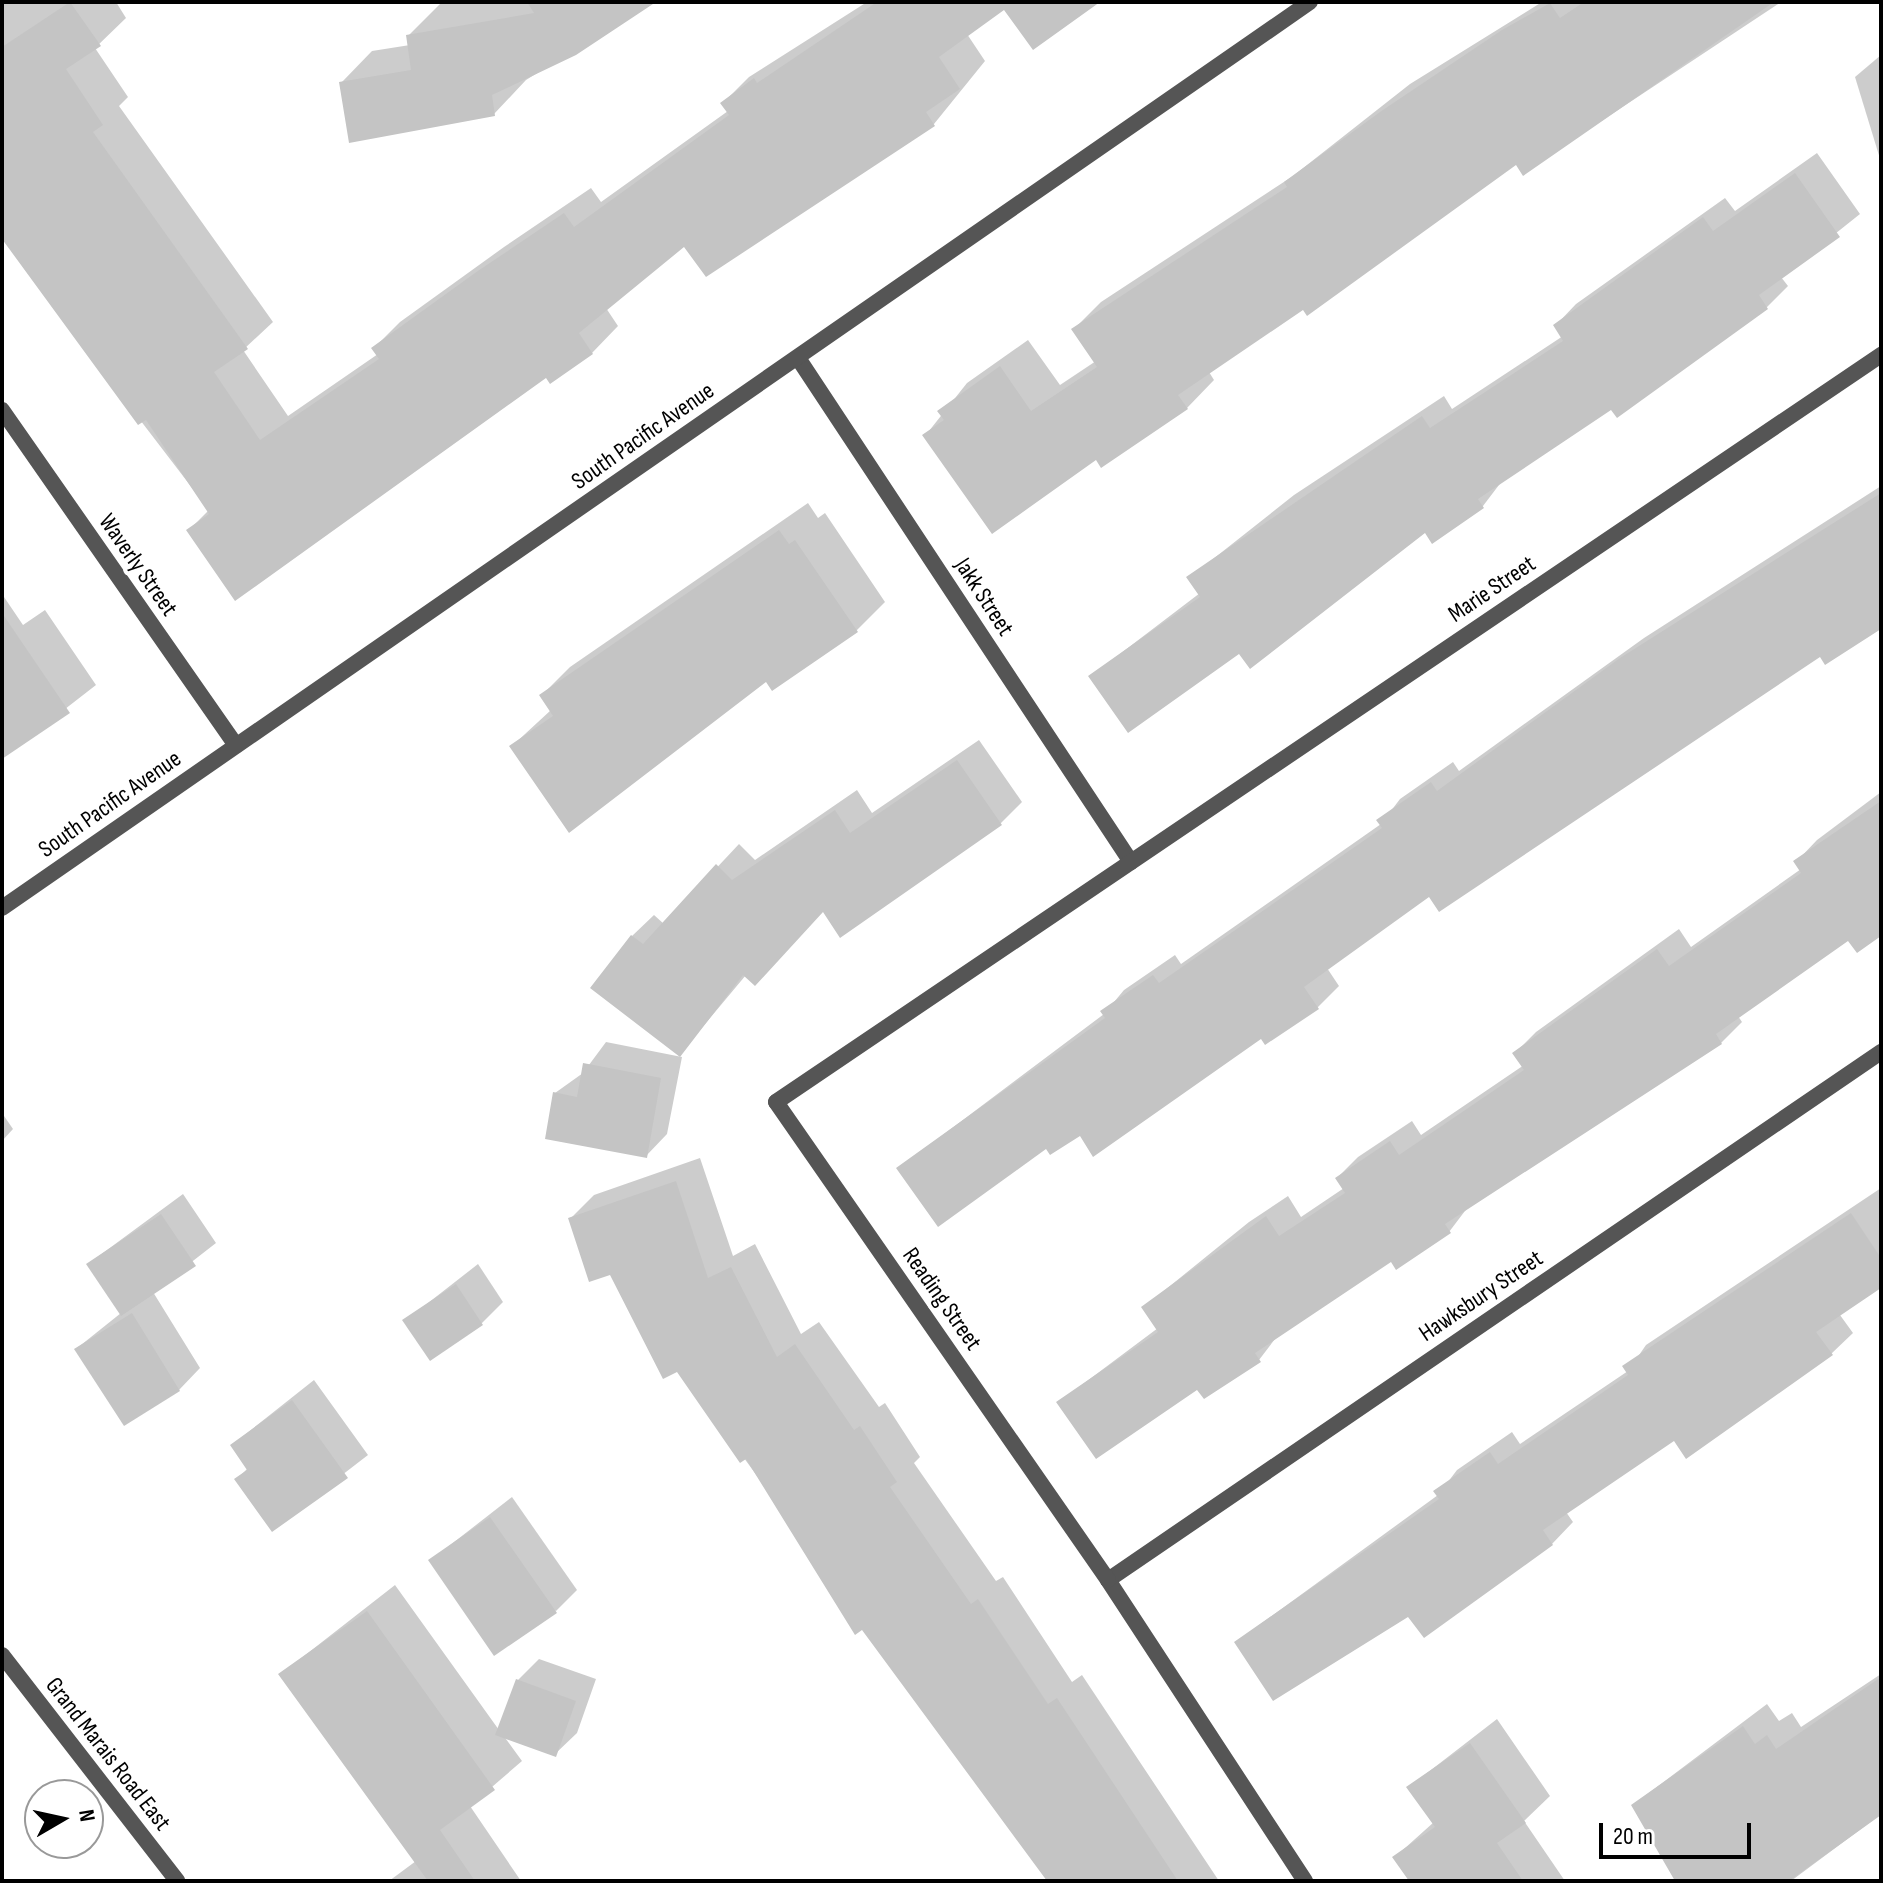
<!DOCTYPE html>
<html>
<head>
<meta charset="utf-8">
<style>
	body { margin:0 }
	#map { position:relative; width:1883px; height:1883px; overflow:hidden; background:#fff; font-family:"Sofia Sans Condensed",sans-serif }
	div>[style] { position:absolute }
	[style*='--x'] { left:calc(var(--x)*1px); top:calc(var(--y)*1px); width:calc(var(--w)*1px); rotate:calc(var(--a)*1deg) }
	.shadow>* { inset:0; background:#0003 }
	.building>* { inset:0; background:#c4c4c4 }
	.minor>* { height:16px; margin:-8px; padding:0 8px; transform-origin:8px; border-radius:8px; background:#555 }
	.tertiary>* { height:16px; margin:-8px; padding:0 8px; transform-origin:8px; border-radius:8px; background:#555 }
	span { translate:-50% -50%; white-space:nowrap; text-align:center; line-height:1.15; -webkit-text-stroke:8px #fff; paint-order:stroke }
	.street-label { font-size:24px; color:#000 }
	.frame { position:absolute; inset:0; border:4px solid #000; pointer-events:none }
	.north { position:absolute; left:24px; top:1779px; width:80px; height:80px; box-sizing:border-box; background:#fff; border:2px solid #999; border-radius:50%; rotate:81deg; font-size:22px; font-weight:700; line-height:32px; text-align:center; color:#000 }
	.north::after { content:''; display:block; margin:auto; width:28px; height:36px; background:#000; clip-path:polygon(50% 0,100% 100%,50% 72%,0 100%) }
	.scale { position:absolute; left:1599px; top:1823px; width:152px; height:36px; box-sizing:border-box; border:4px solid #000; border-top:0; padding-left:10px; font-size:24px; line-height:28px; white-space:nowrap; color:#000; -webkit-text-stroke:6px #fff; paint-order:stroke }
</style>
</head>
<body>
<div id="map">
	<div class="shadow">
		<i style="clip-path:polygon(2px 2px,116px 2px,126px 18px,95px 48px,128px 97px,119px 106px,273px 322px,243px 350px,288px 416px,378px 354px,374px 348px,400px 322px,504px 247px,591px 188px,601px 202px,728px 111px,723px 103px,749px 77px,867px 2px,1100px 2px,1005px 7px,967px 34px,985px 61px,934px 124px,685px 244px,606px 308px,618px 326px,592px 353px,189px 530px,209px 510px,23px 267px,2px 198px)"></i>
		<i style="clip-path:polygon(652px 2px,526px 80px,494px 114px,341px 83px,372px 51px,410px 45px,408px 36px,440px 4px)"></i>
		<i style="clip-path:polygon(1542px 2px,1781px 2px,1523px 173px,1516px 163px,1209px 372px,1214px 380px,1187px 408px,1096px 458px,925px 436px,967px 383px,1028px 340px,1060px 385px,1096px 361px,1074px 329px,1101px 302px,1293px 176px,1410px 84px)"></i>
		<i style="clip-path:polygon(1881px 55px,1881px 162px,1855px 77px)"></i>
		<i style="clip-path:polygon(1817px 153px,1860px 214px,1781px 277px,1788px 286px,1767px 307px,1618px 416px,1612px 407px,1502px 481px,1483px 506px,1432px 541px,1425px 530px,1240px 651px,1091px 676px,1200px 593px,1189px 578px,1294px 495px,1444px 396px,1452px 409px,1563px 336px,1555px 326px,1576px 304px,1725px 198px,1735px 211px)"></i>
		<i style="clip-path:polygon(1881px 486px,1881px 626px,1820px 655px,1430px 895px,1327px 968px,1339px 986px,1318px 1007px,1080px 1133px,1046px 1146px,899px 1168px,1104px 1014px,1124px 990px,1175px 955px,1181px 964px,1381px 824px,1400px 799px,1453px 762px,1459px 771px,1644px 638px)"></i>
		<i style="clip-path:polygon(808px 503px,818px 518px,825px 513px,885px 602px,857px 630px,766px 679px,512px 746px,551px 710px,542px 695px,570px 667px)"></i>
		<i style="clip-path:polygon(2px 594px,23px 625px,45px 610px,96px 685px,2px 758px)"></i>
		<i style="clip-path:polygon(979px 740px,1022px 802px,1001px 823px,824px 910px,746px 975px,680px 1054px,632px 936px,654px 915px,664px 924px,739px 844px,755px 860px,857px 790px,872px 813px)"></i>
		<i style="clip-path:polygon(1881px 792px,1881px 934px,1849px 939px,1738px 1016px,1742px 1022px,1721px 1043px,1468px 1207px,1449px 1232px,1392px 1260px,1278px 1335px,1259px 1360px,1198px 1387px,1059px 1402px,1158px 1328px,1144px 1307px,1249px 1222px,1288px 1196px,1301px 1217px,1344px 1188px,1337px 1178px,1358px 1157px,1412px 1121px,1421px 1135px,1524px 1065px,1515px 1053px,1536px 1032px,1679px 929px,1691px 947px,1801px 869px,1796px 862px,1817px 840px)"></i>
		<i style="clip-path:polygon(606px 1042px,682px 1057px,667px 1134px,646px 1156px,555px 1093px,583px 1073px)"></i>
		<i style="clip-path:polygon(2px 1113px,13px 1129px,2px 1141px)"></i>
		<i style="clip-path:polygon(700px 1158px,733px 1256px,755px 1244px,801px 1334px,819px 1322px,879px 1407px,885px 1403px,920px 1457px,914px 1463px,996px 1581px,1003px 1577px,1072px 1682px,1082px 1675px,1219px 1881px,1052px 1881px,570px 1219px,594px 1195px)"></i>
		<i style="clip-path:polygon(1881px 1188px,1881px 1286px,1840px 1315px,1853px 1333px,1831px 1354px,1674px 1438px,1566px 1512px,1573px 1522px,1552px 1544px,1424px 1635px,1409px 1614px,1236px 1642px,1438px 1495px,1457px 1470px,1512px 1432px,1520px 1444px,1628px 1371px,1646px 1345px)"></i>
		<i style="clip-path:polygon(183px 1194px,216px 1243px,153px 1292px,200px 1368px,179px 1390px,76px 1349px,121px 1313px,88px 1264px)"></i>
		<i style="clip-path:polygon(478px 1264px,503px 1302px,482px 1323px,405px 1321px)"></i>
		<i style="clip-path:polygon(314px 1380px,368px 1455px,272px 1529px,237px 1479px,248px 1468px,232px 1445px)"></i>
		<i style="clip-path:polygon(512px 1497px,577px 1590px,556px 1611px,431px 1560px)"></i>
		<i style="clip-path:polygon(395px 1585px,499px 1730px,518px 1680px,539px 1659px,596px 1679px,577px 1733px,555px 1754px,503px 1735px,522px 1761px,470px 1806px,521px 1881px,389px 1881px,416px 1861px,281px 1674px)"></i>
		<i style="clip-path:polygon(1881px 1674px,1881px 1814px,1791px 1881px,1677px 1881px,1633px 1805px,1767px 1704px,1779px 1721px,1792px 1713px,1801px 1727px)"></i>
		<i style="clip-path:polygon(1497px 1719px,1550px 1796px,1524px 1821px,1565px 1881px,1411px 1881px,1395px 1857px,1434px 1822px,1409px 1787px)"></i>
	</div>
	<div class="building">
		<i style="clip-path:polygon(70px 2px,101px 46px,66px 69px,103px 125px,93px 132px,248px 349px,214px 372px,260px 440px,379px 359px,371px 348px,475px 273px,564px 213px,574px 227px,729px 115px,720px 103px,754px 78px,757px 83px,877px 2px,1100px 2px,1033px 50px,1004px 10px,939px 57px,960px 89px,926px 112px,935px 126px,706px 277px,684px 247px,579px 333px,593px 354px,550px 384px,546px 378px,235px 601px,186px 530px,209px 514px,146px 420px,138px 425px,2px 239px,2px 47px)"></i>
		<i style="clip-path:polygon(527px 2px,656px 2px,576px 55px,492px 95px,495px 116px,349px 143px,339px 82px,411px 70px,406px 35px,534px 13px)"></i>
		<i style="clip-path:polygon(1584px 2px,1774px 2px,1523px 176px,1516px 165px,1307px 316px,1303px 310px,1178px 395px,1188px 409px,1101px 468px,1096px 460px,992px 534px,922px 435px,944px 420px,937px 411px,1000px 366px,1031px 411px,1097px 367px,1071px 329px,1287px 187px,1284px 182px,1380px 112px,1502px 30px,1550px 3px,1560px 18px)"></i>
		<i style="clip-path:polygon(1795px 173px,1840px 237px,1759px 295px,1768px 309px,1617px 418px,1611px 410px,1478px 499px,1484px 508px,1432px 544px,1425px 533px,1250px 669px,1239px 654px,1128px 733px,1088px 676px,1200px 597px,1186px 577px,1422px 416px,1430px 428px,1563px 341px,1553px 325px,1703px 217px,1713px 231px)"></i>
		<i style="clip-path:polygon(1881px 493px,1881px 629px,1825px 665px,1820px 657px,1439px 912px,1429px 897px,1304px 987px,1319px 1009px,1265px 1045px,1261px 1039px,1093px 1157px,1080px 1136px,1050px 1155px,1046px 1149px,938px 1227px,896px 1168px,1105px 1018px,1100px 1011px,1153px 975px,1159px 983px,1382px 828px,1376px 820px,1431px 782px,1437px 791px,1620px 658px)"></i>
		<i style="clip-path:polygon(779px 530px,789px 544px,795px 540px,858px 632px,772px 691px,766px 682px,569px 833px,509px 746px,553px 716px,539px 695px)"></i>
		<i style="clip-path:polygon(2px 613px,70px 713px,2px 759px)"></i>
		<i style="clip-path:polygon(957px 760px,1002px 825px,840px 938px,823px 912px,755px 986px,743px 975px,680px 1057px,590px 988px,631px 935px,643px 944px,716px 864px,732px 880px,835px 810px,850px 833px)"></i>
		<i style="clip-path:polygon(1881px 801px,1881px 936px,1857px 953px,1848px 941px,1716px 1034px,1722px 1044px,1445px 1224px,1451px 1233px,1396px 1270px,1391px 1262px,1255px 1353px,1261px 1362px,1204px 1399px,1197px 1390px,1096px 1459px,1056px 1402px,1158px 1332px,1141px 1307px,1266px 1216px,1279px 1236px,1345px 1193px,1335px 1178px,1390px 1141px,1399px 1155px,1524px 1070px,1512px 1053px,1657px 949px,1669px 966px,1801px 873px,1793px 861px)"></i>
		<i style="clip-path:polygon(583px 1063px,661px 1078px,647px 1158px,545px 1139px,553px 1092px,577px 1097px)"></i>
		<i style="clip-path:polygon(676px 1181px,708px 1278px,731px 1267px,777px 1357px,795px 1344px,854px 1430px,860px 1426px,897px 1482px,890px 1487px,971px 1604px,978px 1599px,1048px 1704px,1057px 1698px,1178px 1881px,1047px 1881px,862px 1630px,855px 1635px,746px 1459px,740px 1463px,677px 1372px,663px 1379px,610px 1275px,589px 1282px,568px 1218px)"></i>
		<i style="clip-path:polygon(1851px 1213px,1881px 1258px,1881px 1288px,1816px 1332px,1833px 1355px,1686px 1459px,1674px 1441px,1543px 1530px,1553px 1545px,1424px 1638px,1408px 1617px,1273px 1701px,1234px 1642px,1439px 1499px,1433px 1491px,1490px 1452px,1498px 1464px,1628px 1375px,1622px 1366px)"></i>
		<i style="clip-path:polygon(161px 1214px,196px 1266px,121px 1316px,86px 1264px)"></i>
		<i style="clip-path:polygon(456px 1284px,483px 1325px,430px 1361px,402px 1320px)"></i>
		<i style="clip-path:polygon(132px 1313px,180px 1391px,124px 1426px,74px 1349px)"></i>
		<i style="clip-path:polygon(292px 1400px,348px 1478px,272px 1532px,234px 1479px,247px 1470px,230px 1445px)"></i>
		<i style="clip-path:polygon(490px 1517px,557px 1613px,494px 1656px,428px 1560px)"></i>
		<i style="clip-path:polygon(367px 1611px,495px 1790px,440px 1830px,475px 1881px,428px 1881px,278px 1674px)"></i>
		<i style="clip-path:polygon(1881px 1677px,1881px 1815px,1789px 1881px,1675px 1881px,1631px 1805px,1743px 1726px,1755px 1744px,1767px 1735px,1776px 1749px)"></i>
		<i style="clip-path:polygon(516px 1679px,576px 1701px,556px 1757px,495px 1735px)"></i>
		<i style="clip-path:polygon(1470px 1743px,1526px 1823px,1497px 1843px,1523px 1881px,1409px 1881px,1392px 1857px,1435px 1827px,1406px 1787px)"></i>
	</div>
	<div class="minor">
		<i style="--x:798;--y:358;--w:604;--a:56.55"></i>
		<i style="--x:2;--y:410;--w:409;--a:55.1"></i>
		<i style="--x:1108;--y:1580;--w:936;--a:-34.34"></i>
		<i style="--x:1305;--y:1881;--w:360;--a:-123.2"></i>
		<i style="--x:1108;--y:1580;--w:582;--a:-124.78"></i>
		<i style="--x:776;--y:1102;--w:1334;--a:-34.06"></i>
	</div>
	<div class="tertiary">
		<i style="--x:2;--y:908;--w:1591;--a:-34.71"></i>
		<i style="--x:2;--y:1655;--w:286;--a:52.2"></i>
	</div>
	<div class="street-label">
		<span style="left:643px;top:436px;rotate:-35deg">South Pacific Avenue</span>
		<span style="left:138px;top:565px;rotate:55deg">Waverly Street</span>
		<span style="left:1492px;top:589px;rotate:-34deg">Marie Street</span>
		<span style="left:984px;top:597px;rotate:57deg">Jakk Street</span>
		<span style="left:110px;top:804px;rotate:-35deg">South Pacific Avenue</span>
		<span style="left:1481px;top:1296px;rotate:-34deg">Hawksbury Street</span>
		<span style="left:942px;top:1299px;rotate:55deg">Reading Street</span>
		<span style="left:108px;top:1754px;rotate:52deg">Grand Marais Road East</span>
	</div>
	<div class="frame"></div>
	<div class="north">N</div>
	<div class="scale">20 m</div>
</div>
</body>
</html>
